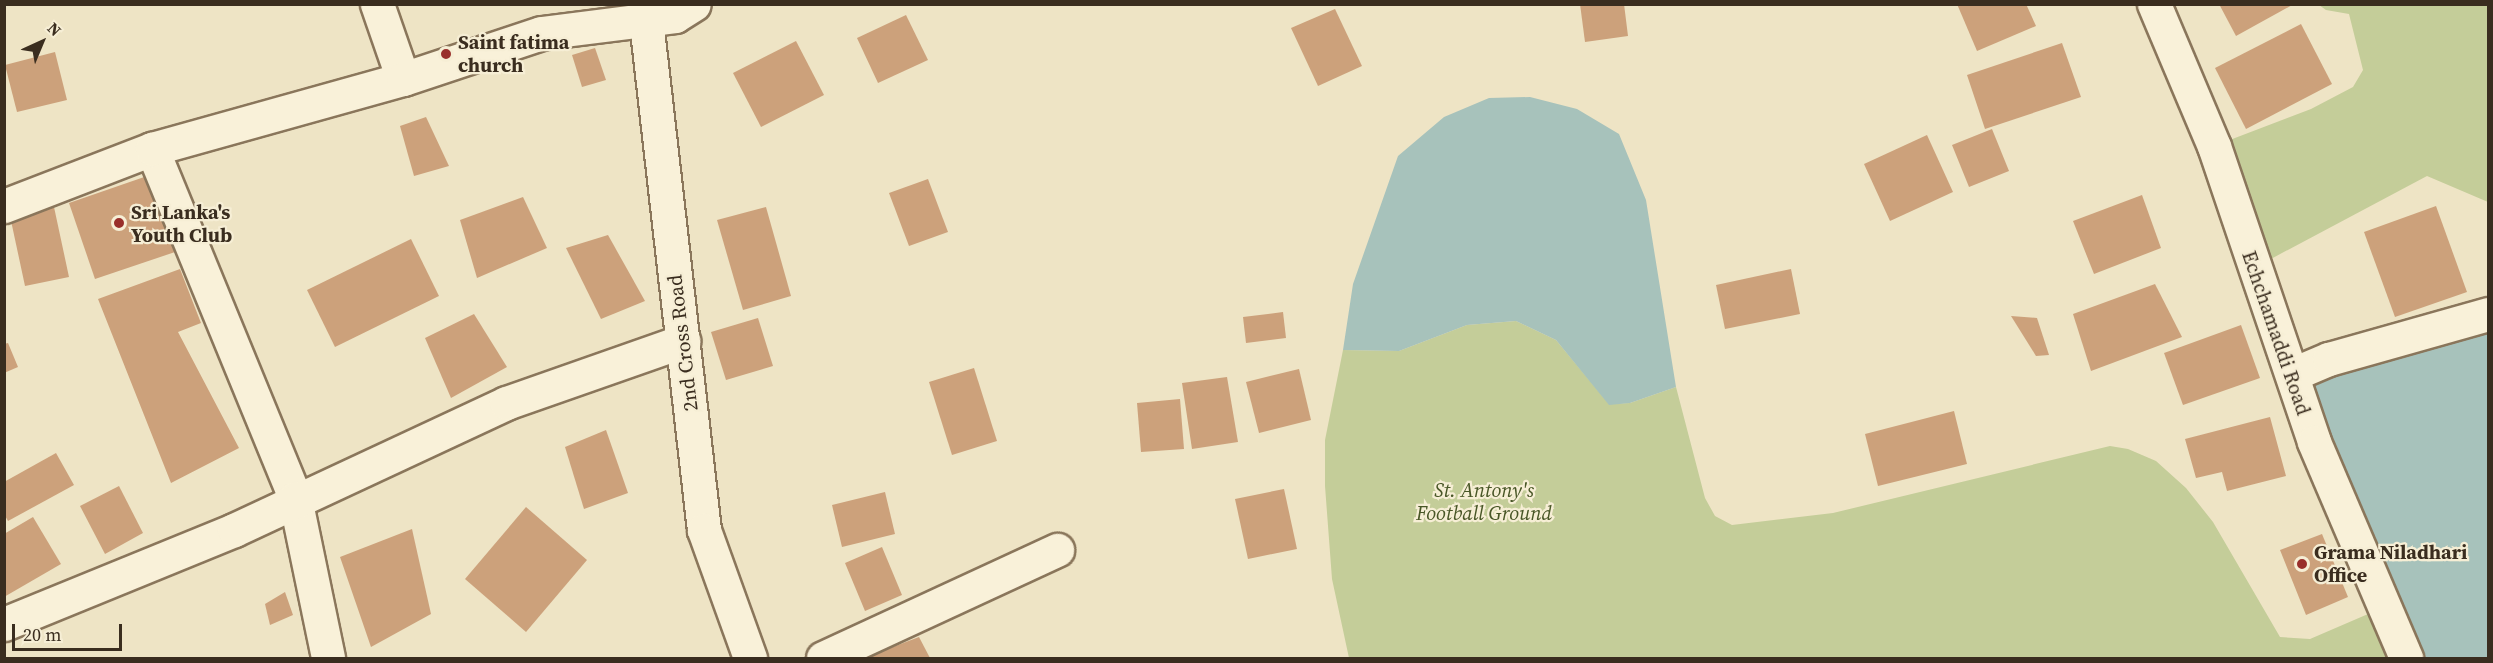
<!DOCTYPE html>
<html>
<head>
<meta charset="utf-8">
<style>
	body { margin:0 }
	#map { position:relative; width:2493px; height:663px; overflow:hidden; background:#eee4c5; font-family:"Source Serif 4",serif }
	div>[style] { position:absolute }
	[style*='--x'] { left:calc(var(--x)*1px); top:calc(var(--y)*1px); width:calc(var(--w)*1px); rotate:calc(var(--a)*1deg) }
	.green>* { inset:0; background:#c4cd99 }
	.water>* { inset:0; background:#a7c2bb }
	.building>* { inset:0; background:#cca17b }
	.roads { filter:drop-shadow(2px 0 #8a765b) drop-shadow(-2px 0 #8a765b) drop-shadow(0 2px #8a765b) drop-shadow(0 -2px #8a765b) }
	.minor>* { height:33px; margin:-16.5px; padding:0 16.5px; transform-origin:16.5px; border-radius:16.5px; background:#f9f1d9 }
	.dots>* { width:16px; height:16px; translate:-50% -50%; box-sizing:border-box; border:3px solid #f6eed5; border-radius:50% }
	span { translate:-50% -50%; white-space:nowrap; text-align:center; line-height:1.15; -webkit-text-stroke:4.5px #f6eed5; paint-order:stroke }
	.poi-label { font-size:20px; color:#3a2d1f; font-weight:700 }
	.left { translate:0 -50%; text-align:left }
	.street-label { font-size:20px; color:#3a2d1f }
	.park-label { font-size:20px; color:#485626; font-style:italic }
	.frame { position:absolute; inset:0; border:6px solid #3a2d1f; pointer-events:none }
	.north { position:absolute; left:12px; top:12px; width:60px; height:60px; -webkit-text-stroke:4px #f6eed5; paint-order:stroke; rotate:44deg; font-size:16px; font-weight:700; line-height:24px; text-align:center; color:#3a2d1f }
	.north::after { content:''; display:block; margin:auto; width:21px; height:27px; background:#3a2d1f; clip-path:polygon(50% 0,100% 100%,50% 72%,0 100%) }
	.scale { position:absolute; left:12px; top:624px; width:110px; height:27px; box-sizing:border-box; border:3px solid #3a2d1f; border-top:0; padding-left:8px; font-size:18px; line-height:21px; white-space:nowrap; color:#3a2d1f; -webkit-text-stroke:4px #f6eed5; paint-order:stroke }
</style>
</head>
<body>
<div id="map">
	<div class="green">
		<i style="clip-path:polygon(2319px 5px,2488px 5px,2488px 202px,2427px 176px,2252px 269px,2214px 146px,2311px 109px,2353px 87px,2363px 70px,2349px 14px,2326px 10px)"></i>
		<i style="clip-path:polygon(1516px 321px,1556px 340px,1609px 404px,1630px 403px,1676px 387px,1705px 498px,1715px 516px,1732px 525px,1833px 513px,2110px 446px,2128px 449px,2156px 461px,2186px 488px,2213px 522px,2280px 637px,2310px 639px,2382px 608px,2406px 658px,1349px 658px,1332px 579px,1325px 486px,1325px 440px,1343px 350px,1399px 351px,1467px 325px)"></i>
	</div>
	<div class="water">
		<i style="clip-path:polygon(1530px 97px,1577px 109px,1619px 134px,1646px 200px,1676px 387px,1630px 403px,1609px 405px,1556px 340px,1516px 321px,1467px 325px,1399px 351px,1343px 350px,1353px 284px,1398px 156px,1444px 117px,1489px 98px)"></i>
		<i style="clip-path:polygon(2488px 314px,2488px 658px,2406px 658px,2293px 374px)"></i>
	</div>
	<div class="building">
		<i style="clip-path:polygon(1580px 4px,1624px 4px,1628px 36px,1585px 42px)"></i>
		<i style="clip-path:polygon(1957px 4px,2026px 4px,2036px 26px,1977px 51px)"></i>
		<i style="clip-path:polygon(2219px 4px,2294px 4px,2236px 36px)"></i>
		<i style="clip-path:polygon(1335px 9px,1362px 66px,1318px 86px,1291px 28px)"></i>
		<i style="clip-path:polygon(906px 15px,928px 60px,878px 83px,857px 38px)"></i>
		<i style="clip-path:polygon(2301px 24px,2332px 84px,2246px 129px,2215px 68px)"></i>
		<i style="clip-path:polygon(796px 41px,824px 95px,761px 127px,733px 73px)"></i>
		<i style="clip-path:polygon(2062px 43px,2081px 97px,1985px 129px,1967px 75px)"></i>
		<i style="clip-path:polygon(595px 48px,606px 80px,582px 87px,572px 55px)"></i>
		<i style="clip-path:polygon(55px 52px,67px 100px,17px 112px,5px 65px)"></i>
		<i style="clip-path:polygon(426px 117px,449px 166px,414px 176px,400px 126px)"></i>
		<i style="clip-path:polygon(1992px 129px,2009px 171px,1969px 187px,1952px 145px)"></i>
		<i style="clip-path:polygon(1927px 135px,1953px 192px,1890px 221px,1864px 164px)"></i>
		<i style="clip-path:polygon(150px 175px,178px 251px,95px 279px,69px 203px)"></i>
		<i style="clip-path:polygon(928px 179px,948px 232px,909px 246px,889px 193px)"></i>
		<i style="clip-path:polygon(2142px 195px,2161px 248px,2094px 274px,2073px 221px)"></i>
		<i style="clip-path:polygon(523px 197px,547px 248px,477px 278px,460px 220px)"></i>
		<i style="clip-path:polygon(2436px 206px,2467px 292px,2395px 317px,2364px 232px)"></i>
		<i style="clip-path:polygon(54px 207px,69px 277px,25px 286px,10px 216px)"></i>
		<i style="clip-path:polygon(766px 207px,791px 296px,743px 310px,717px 220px)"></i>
		<i style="clip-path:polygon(608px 235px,645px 301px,601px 319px,566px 248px)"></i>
		<i style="clip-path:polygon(411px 239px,439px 296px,335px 347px,307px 290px)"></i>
		<i style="clip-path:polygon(180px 269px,201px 323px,178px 332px,239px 448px,171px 483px,98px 299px)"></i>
		<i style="clip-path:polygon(1791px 269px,1800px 314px,1725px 329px,1716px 285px)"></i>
		<i style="clip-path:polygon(2155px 284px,2182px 337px,2091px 371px,2073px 314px)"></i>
		<i style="clip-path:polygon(1283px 312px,1286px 338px,1246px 343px,1243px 317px)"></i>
		<i style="clip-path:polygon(474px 314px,507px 367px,451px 398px,425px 338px)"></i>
		<i style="clip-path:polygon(2011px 316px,2037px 318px,2049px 355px,2036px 356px)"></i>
		<i style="clip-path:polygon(758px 318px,773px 366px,726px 380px,711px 332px)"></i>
		<i style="clip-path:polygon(2241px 325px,2260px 378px,2183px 405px,2164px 353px)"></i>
		<i style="clip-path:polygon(8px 343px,18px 367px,4px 373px,4px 344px)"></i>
		<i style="clip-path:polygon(974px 368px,997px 441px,952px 455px,929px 382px)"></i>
		<i style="clip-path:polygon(1299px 369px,1311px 420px,1259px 433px,1246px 382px)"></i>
		<i style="clip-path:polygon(1227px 377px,1238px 442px,1192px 449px,1182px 383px)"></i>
		<i style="clip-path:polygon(1180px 399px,1184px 449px,1141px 452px,1137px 403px)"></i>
		<i style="clip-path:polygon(1954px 411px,1967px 464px,1878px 486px,1865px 434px)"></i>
		<i style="clip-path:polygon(2270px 417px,2286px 476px,2227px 491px,2222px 472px,2196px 478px,2185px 439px)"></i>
		<i style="clip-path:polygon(606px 430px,628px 493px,584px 509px,565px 447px)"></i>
		<i style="clip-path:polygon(56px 453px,74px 485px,8px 521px,4px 514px,4px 482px)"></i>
		<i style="clip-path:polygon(119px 486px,143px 533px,105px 554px,80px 506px)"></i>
		<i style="clip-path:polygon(1284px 489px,1297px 549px,1248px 559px,1235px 499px)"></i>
		<i style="clip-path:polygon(885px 492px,895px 534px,842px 547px,832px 505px)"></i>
		<i style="clip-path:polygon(526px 507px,587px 560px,526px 632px,465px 579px)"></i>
		<i style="clip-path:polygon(33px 517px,61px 564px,4px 597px,4px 534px)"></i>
		<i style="clip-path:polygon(412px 529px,431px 614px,371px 647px,340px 557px)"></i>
		<i style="clip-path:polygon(2322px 534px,2348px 597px,2306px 615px,2280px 550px)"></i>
		<i style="clip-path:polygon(882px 547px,902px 595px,865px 611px,845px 563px)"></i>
		<i style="clip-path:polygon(285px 592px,293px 615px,270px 625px,265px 604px)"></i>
		<i style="clip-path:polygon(919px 637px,930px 658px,864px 658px)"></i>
	</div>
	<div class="roads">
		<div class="minor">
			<i style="--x:377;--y:4;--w:79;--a:70.9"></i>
			<i style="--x:2154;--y:4;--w:154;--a:67.1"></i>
			<i style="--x:2214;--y:146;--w:312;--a:71.3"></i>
			<i style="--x:2314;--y:442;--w:235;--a:66.9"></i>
			<i style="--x:646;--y:21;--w:512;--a:83.5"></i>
			<i style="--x:704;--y:530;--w:136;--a:70.2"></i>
			<i style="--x:152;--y:149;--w:377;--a:67.7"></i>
			<i style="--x:295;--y:498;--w:163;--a:78.3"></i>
			<i style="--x:4;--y:206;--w:159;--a:-21.1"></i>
			<i style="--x:152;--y:149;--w:261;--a:-15.6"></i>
			<i style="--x:403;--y:79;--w:145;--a:-18.4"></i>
			<i style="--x:541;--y:33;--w:135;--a:-7.2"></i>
			<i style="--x:675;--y:16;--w:22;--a:-32"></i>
			<i style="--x:2293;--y:374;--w:39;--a:-23"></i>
			<i style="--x:2329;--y:359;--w:165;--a:-15.8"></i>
			<i style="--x:4;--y:624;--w:248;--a:-22.2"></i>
			<i style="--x:234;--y:530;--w:300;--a:-25"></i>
			<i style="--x:506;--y:403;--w:188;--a:-19.3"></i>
			<i style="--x:823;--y:658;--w:258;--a:-24.8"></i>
		</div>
	</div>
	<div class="dots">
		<i style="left:446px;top:54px;background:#992f2b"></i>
		<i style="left:119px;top:223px;background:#992f2b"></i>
		<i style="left:2302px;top:564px;background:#992f2b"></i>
	</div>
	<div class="poi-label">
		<span class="left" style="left:458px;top:54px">Saint fatima<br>church</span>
		<span class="left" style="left:131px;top:224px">Sri Lanka's<br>Youth Club</span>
		<span class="left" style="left:2314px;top:564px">Grama Niladhari<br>Office</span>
	</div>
	<div class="street-label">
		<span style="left:2276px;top:333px;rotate:71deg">Echchamaddi Road</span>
		<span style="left:683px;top:343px;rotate:-97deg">2nd Cross Road</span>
	</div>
	<div class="park-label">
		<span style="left:1484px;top:502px">St. Antony's<br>Football Ground</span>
	</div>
	<div class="frame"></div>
	<div class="north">N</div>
	<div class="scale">20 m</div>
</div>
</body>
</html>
